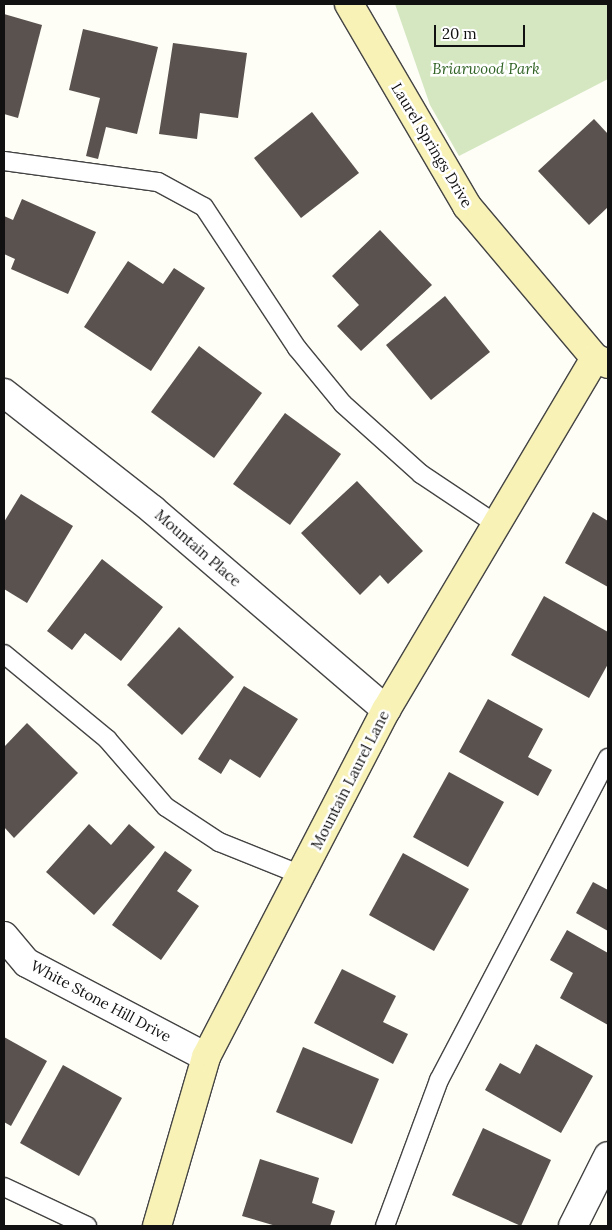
<!DOCTYPE html>
<html>
<head>
<meta charset="utf-8">
<style>
	body { margin:0 }
	#map { position:relative; width:612px; height:1230px; overflow:hidden; background:#fefdf6; font-family:Lora,serif }
	div>[style] { position:absolute }
	[style*='--x'] { left:calc(var(--x)*1px); top:calc(var(--y)*1px); width:calc(var(--w)*1px); rotate:calc(var(--a)*1deg) }
	.green>* { inset:0; background:#d4e7c1 }
	.building>* { inset:0; background:#59524e }
	.roads { filter:drop-shadow(1px 0 #444) drop-shadow(-1px 0 #444) drop-shadow(0 1px #444) drop-shadow(0 -1px #444) }
	.lane>* { height:18px; margin:-9px; padding:0 9px; transform-origin:9px; border-radius:9px; background:#fff }
	.street>* { height:28px; margin:-14px; padding:0 14px; transform-origin:14px; border-radius:14px; background:#fff }
	.secondary>* { height:28px; margin:-14px; padding:0 14px; transform-origin:14px; border-radius:14px; background:#f8f2b7 }
	span { translate:-50% -50%; white-space:nowrap; text-align:center; line-height:1.15; -webkit-text-stroke:5px #fff; paint-order:stroke }
	.park-label { font-size:15px; color:#316426; font-style:italic }
	.street-label { font-size:15px; color:#111 }
	.frame { position:absolute; inset:0; border:5px solid #111; pointer-events:none }
	.scale { position:absolute; left:434px; top:25px; width:91px; height:22px; box-sizing:border-box; border:2px solid #111; border-top:0; padding-left:6px; font-size:15px; line-height:18px; white-space:nowrap; color:#111; -webkit-text-stroke:4px #fff; paint-order:stroke }
</style>
</head>
<body>
<div id="map">
	<div class="green">
		<i style="clip-path:polygon(395px 4px,608px 4px,608px 79px,459px 156px,430px 105px)"></i>
	</div>
	<div class="building">
		<i style="clip-path:polygon(4px 14px,42px 25px,18px 118px,4px 114px)"></i>
		<i style="clip-path:polygon(83px 29px,158px 47px,137px 134px,106px 127px,98px 159px,86px 156px,100px 98px,69px 90px)"></i>
		<i style="clip-path:polygon(173px 43px,247px 53px,238px 118px,200px 113px,197px 139px,159px 134px)"></i>
		<i style="clip-path:polygon(312px 112px,359px 173px,301px 218px,254px 158px)"></i>
		<i style="clip-path:polygon(594px 119px,608px 134px,608px 207px,589px 225px,538px 171px)"></i>
		<i style="clip-path:polygon(22px 199px,96px 232px,68px 294px,11px 269px,15px 259px,4px 254px,4px 216px,13px 220px)"></i>
		<i style="clip-path:polygon(380px 230px,432px 285px,361px 351px,337px 326px,359px 305px,332px 276px)"></i>
		<i style="clip-path:polygon(128px 261px,163px 284px,174px 268px,205px 288px,151px 371px,84px 327px)"></i>
		<i style="clip-path:polygon(445px 296px,490px 352px,431px 400px,386px 345px)"></i>
		<i style="clip-path:polygon(199px 346px,262px 393px,214px 458px,151px 412px)"></i>
		<i style="clip-path:polygon(285px 413px,341px 454px,290px 525px,233px 484px)"></i>
		<i style="clip-path:polygon(357px 481px,423px 551px,388px 584px,380px 575px,360px 595px,301px 533px)"></i>
		<i style="clip-path:polygon(21px 494px,73px 526px,27px 603px,4px 589px,4px 522px)"></i>
		<i style="clip-path:polygon(593px 512px,608px 521px,608px 587px,565px 563px)"></i>
		<i style="clip-path:polygon(102px 559px,163px 607px,121px 661px,85px 633px,72px 650px,47px 631px)"></i>
		<i style="clip-path:polygon(544px 596px,608px 632px,608px 664px,589px 698px,511px 655px)"></i>
		<i style="clip-path:polygon(179px 627px,234px 677px,182px 735px,127px 685px)"></i>
		<i style="clip-path:polygon(244px 686px,298px 719px,260px 778px,230px 759px,221px 774px,198px 759px)"></i>
		<i style="clip-path:polygon(488px 699px,543px 729px,528px 757px,552px 770px,538px 796px,459px 752px)"></i>
		<i style="clip-path:polygon(27px 723px,78px 773px,14px 838px,4px 827px,4px 747px)"></i>
		<i style="clip-path:polygon(449px 772px,504px 802px,468px 867px,413px 837px)"></i>
		<i style="clip-path:polygon(89px 824px,111px 845px,129px 824px,155px 847px,94px 915px,46px 872px)"></i>
		<i style="clip-path:polygon(165px 851px,192px 870px,177px 891px,199px 906px,161px 960px,112px 925px)"></i>
		<i style="clip-path:polygon(403px 853px,469px 889px,434px 951px,369px 915px)"></i>
		<i style="clip-path:polygon(593px 882px,608px 890px,608px 931px,576px 913px)"></i>
		<i style="clip-path:polygon(567px 930px,608px 953px,608px 1025px,560px 998px,573px 973px,550px 960px)"></i>
		<i style="clip-path:polygon(342px 969px,396px 996px,383px 1022px,408px 1034px,393px 1064px,314px 1023px)"></i>
		<i style="clip-path:polygon(4px 1037px,47px 1061px,11px 1126px,4px 1122px)"></i>
		<i style="clip-path:polygon(536px 1044px,593px 1076px,561px 1133px,485px 1090px,500px 1063px,520px 1074px)"></i>
		<i style="clip-path:polygon(303px 1047px,379px 1079px,352px 1144px,276px 1112px)"></i>
		<i style="clip-path:polygon(63px 1065px,122px 1098px,79px 1176px,20px 1143px)"></i>
		<i style="clip-path:polygon(483px 1128px,551px 1160px,521px 1226px,452px 1195px)"></i>
		<i style="clip-path:polygon(260px 1159px,319px 1178px,312px 1203px,335px 1211px,330px 1226px,276px 1226px,242px 1216px)"></i>
	</div>
	<div class="roads">
		<div class="lane">
			<i style="--x:4;--y:161;--w:155;--a:7.8"></i>
			<i style="--x:158;--y:182;--w:52;--a:28.5"></i>
			<i style="--x:204;--y:207;--w:169;--a:56.6"></i>
			<i style="--x:297;--y:348;--w:72;--a:50.6"></i>
			<i style="--x:343;--y:404;--w:105;--a:41.9"></i>
			<i style="--x:421;--y:474;--w:90;--a:33.7"></i>
			<i style="--x:4;--y:654;--w:134;--a:39.5"></i>
			<i style="--x:107;--y:739;--w:90;--a:49.1"></i>
			<i style="--x:166;--y:807;--w:64;--a:33.4"></i>
			<i style="--x:219;--y:842;--w:88;--a:21.9"></i>
			<i style="--x:4;--y:1187;--w:92;--a:25.2"></i>
			<i style="--x:385;--y:1226;--w:156;--a:-69.7"></i>
			<i style="--x:439;--y:1080;--w:364;--a:-62.3"></i>
		</div>
		<div class="street">
			<i style="--x:4;--y:393;--w:189;--a:38.1"></i>
			<i style="--x:153;--y:510;--w:307;--a:40.6"></i>
			<i style="--x:4;--y:936;--w:35;--a:50"></i>
			<i style="--x:27;--y:963;--w:202;--a:27.7"></i>
			<i style="--x:573;--y:1226;--w:78;--a:-63.4"></i>
		</div>
		<div class="secondary">
			<i style="--x:349;--y:4;--w:234;--a:59.7"></i>
			<i style="--x:467;--y:206;--w:199;--a:49.9"></i>
			<i style="--x:595;--y:358;--w:14;--a:25"></i>
			<i style="--x:157;--y:1226;--w:176;--a:-73.8"></i>
			<i style="--x:206;--y:1057;--w:391;--a:-62.6"></i>
			<i style="--x:386;--y:710;--w:409;--a:-59.3"></i>
		</div>
	</div>
	<div class="park-label">
		<span style="left:486px;top:69px">Briarwood Park</span>
	</div>
	<div class="street-label">
		<span style="left:432px;top:145px;rotate:59deg">Laurel Springs Drive</span>
		<span style="left:198px;top:548px;rotate:41deg">Mountain Place</span>
		<span style="left:350px;top:780px;rotate:-63deg">Mountain Laurel Lane</span>
		<span style="left:101px;top:1001px;rotate:28deg">White Stone Hill Drive</span>
	</div>
	<div class="frame"></div>
	<div class="scale">20 m</div>
</div>
</body>
</html>
